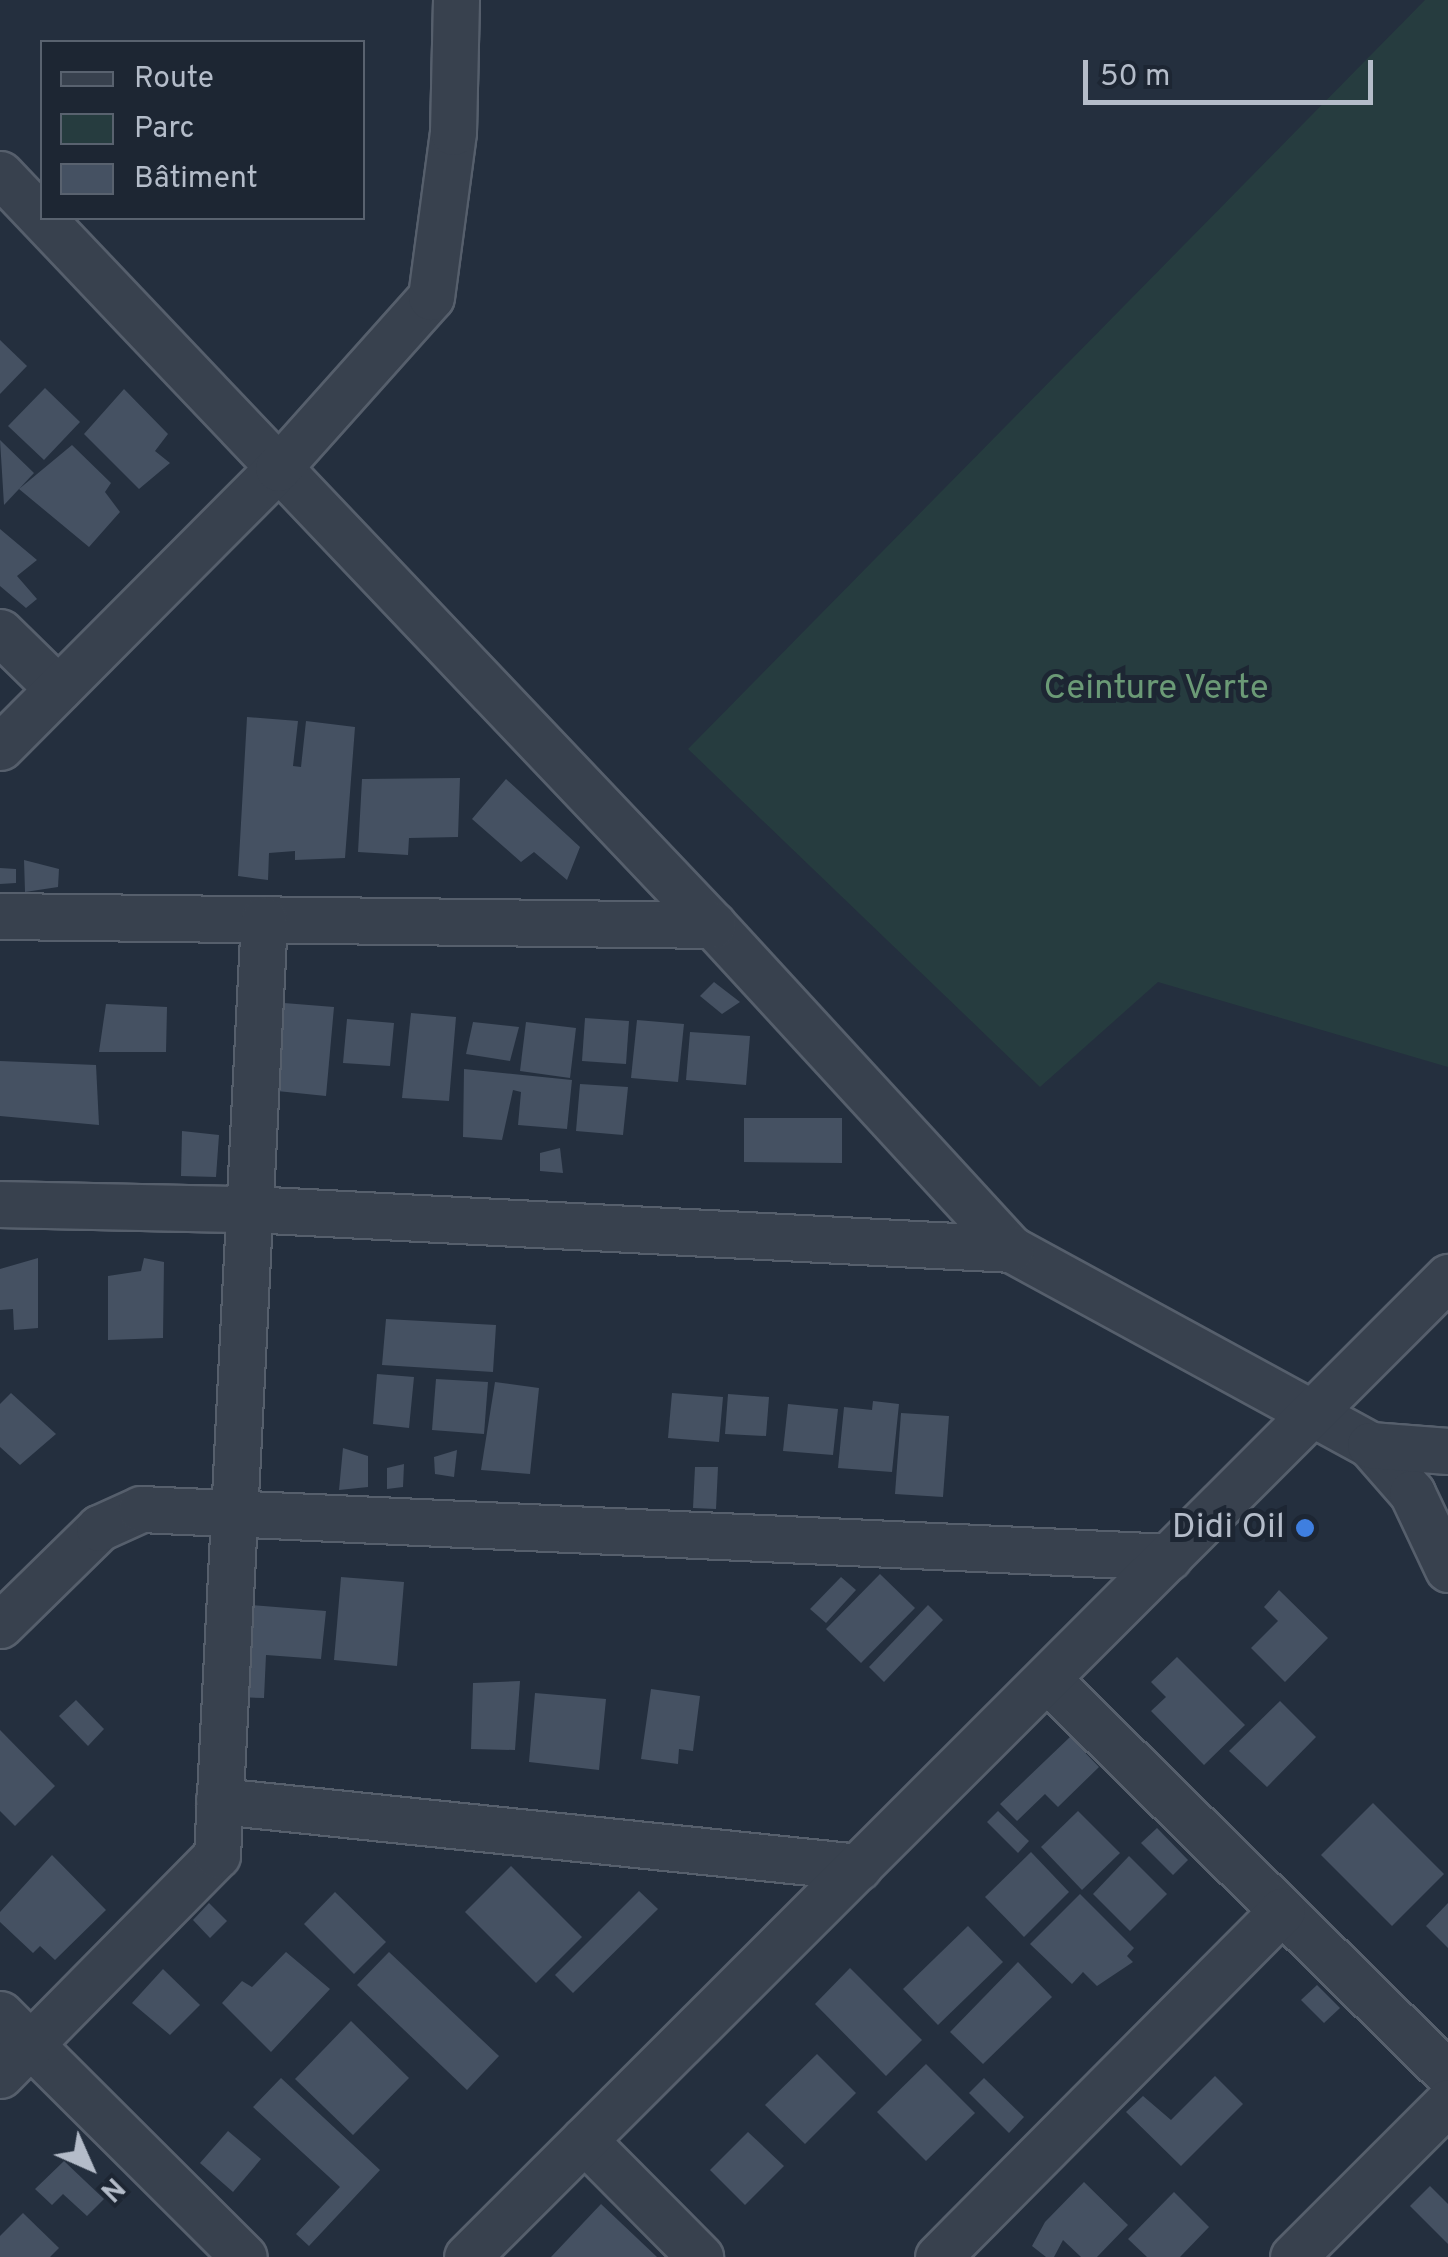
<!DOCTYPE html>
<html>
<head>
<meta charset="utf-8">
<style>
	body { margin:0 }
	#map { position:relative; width:1448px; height:2257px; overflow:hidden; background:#242f3e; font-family:Overpass,sans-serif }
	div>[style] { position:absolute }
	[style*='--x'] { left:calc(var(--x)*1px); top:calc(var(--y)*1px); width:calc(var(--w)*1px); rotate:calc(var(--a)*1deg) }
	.green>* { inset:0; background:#263c3f }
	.building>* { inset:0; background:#455162 }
	.roads { filter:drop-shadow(2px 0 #565f6c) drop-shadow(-2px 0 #565f6c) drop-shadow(0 2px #565f6c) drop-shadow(0 -2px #565f6c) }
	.street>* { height:45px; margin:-22.5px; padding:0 22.5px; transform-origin:22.5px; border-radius:22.5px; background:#38414e }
	.dots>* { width:28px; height:28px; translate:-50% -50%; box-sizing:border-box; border:5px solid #1d2633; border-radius:50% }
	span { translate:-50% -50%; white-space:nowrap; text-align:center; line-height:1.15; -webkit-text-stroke:10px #1d2633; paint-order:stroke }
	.park-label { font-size:35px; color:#6b9a76 }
	.poi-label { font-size:35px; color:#b4bcc9 }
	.right { translate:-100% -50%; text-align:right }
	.legend { position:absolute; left:40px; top:40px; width:325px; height:180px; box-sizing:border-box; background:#1d2633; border:2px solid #59626f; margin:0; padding:12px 18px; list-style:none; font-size:30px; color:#b4bcc9 }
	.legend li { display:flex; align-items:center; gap:20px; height:50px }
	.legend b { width:50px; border:2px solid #59626f }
	.north { position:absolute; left:40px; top:2117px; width:100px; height:100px; -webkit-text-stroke:8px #1d2633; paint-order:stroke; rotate:135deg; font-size:28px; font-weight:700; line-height:40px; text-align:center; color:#b4bcc9 }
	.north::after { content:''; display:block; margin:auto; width:35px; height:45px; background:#b4bcc9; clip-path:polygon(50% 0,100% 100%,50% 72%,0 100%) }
	.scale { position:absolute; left:1083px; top:60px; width:290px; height:45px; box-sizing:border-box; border:5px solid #b4bcc9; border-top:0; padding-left:12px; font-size:30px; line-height:35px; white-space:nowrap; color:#b4bcc9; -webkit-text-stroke:8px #1d2633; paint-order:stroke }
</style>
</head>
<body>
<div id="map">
	<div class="green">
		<i style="clip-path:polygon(1425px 0,1448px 0,1448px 1067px,1158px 982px,1040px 1087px,688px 749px)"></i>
	</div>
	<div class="building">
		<i style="clip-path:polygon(0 340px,27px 366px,0 394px)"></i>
		<i style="clip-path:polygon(45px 388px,80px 422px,44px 460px,8px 426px)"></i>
		<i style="clip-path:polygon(124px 389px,168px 434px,155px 451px,170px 463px,139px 489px,84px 434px)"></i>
		<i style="clip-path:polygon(0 440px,34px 473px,19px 489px,72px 445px,111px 483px,105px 492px,120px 512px,89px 547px,19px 489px,4px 505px)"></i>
		<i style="clip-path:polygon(0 529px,37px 560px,17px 576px,37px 599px,26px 608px,0 586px)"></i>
		<i style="clip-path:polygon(247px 717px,298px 721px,293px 766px,301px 767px,306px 721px,355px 727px,345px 858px,295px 860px,295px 851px,269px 853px,268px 880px,238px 876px)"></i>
		<i style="clip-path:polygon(460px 778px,458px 837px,409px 838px,408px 855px,358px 852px,362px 779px)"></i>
		<i style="clip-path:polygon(506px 779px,580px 847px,567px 880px,534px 852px,521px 862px,472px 819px)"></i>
		<i style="clip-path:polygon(24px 860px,59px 869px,58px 887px,25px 892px)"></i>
		<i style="clip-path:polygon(0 868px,16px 869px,16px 883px,0 884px)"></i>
		<i style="clip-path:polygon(714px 982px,740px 1002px,722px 1014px,700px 996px)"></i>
		<i style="clip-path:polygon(284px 1003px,334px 1007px,326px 1096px,277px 1091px)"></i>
		<i style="clip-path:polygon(106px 1004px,167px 1007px,166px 1052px,99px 1052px)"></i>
		<i style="clip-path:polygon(411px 1013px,456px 1017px,449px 1101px,402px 1098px)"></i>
		<i style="clip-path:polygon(585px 1018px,629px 1021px,626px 1064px,582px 1061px)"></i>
		<i style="clip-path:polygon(347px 1019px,394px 1023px,390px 1066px,343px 1063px)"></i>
		<i style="clip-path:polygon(637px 1020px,684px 1024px,678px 1082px,631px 1078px)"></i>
		<i style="clip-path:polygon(473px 1022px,519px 1027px,510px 1061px,466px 1054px)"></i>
		<i style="clip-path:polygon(526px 1022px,576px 1028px,570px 1078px,520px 1071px)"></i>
		<i style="clip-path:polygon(690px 1032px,750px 1036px,746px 1085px,686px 1080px)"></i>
		<i style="clip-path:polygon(0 1061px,96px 1065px,99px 1125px,0 1116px)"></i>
		<i style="clip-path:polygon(464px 1069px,572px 1080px,567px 1129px,518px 1125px,521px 1092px,513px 1090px,502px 1140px,463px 1137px)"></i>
		<i style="clip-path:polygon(580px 1084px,628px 1087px,623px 1135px,576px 1131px)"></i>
		<i style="clip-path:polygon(744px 1118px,842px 1118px,842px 1163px,744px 1162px)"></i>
		<i style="clip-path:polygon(182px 1131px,219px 1135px,216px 1177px,181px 1176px)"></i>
		<i style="clip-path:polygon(560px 1148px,563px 1173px,540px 1171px,540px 1153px)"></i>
		<i style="clip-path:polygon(38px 1258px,38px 1328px,14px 1330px,13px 1309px,0 1310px,0 1269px)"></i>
		<i style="clip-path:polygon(144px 1258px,164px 1262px,163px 1338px,108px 1340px,108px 1276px,141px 1271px)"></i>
		<i style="clip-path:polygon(386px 1319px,496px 1325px,493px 1372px,382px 1365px)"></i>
		<i style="clip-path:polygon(377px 1374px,414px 1377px,409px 1428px,373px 1424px)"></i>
		<i style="clip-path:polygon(436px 1379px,488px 1382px,484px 1434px,432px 1430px)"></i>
		<i style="clip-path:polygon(495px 1382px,539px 1388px,530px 1474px,481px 1470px)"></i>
		<i style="clip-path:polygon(11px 1393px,56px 1434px,20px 1465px,0 1447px,0 1404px)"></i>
		<i style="clip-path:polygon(672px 1393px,723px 1397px,719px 1442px,668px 1438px)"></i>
		<i style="clip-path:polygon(728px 1394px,769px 1397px,766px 1436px,725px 1434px)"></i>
		<i style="clip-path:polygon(873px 1401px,899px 1404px,892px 1472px,838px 1468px,844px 1407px,872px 1410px)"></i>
		<i style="clip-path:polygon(788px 1404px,838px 1409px,833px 1455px,783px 1451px)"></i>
		<i style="clip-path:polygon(901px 1413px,949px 1416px,943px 1497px,895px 1494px)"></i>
		<i style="clip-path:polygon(343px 1448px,368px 1456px,368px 1487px,339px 1490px)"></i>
		<i style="clip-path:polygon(457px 1450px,454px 1477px,435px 1474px,434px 1457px)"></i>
		<i style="clip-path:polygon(404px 1464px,403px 1487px,387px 1489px,387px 1468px)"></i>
		<i style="clip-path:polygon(695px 1467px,718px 1467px,716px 1509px,693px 1508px)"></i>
		<i style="clip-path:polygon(880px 1574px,915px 1608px,861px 1663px,826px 1629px)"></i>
		<i style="clip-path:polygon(341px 1577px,404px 1582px,397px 1666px,334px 1660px)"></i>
		<i style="clip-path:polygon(841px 1577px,856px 1590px,826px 1623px,810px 1609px)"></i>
		<i style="clip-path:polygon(1279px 1590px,1328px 1638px,1285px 1682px,1251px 1648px,1278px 1621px,1264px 1607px)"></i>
		<i style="clip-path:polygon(252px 1605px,326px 1611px,321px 1659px,266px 1655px,264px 1698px,237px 1697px)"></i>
		<i style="clip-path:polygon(928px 1605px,943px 1620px,884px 1682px,869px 1667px)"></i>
		<i style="clip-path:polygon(1177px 1657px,1245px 1725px,1204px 1765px,1151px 1711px,1166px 1697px,1151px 1682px)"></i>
		<i style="clip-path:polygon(520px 1681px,515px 1750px,471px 1749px,473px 1683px)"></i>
		<i style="clip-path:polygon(651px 1689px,700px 1696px,693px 1751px,679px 1749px,678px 1764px,641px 1759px)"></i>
		<i style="clip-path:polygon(535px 1693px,606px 1699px,599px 1770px,529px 1762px)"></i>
		<i style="clip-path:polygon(76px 1700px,104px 1729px,88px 1746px,59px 1716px)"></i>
		<i style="clip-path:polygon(1280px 1701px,1316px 1737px,1267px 1787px,1229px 1751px)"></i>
		<i style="clip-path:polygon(0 1730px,55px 1786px,15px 1826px,0 1811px)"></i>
		<i style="clip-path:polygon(1070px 1737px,1099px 1767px,1058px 1807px,1045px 1794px,1017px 1821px,1000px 1804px)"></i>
		<i style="clip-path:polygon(1373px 1803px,1444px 1874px,1392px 1926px,1321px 1855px)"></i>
		<i style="clip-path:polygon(998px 1811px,1029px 1841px,1018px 1853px,987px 1822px)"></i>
		<i style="clip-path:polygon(1078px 1811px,1120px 1853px,1082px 1890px,1041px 1847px)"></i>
		<i style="clip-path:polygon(1157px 1828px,1188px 1860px,1173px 1875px,1141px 1843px)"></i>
		<i style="clip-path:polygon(1031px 1852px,1069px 1892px,1024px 1937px,985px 1897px)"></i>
		<i style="clip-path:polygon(52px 1855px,106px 1910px,55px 1960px,40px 1946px,33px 1953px,0 1922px,0 1912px)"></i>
		<i style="clip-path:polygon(1129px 1856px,1167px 1894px,1130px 1931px,1093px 1894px)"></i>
		<i style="clip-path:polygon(511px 1866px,582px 1937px,536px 1983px,465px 1912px)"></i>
		<i style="clip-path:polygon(639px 1891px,658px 1909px,573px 1993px,555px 1975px)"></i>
		<i style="clip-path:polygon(335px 1892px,386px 1942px,354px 1974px,304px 1924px)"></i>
		<i style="clip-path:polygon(1080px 1894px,1134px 1948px,1127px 1956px,1133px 1962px,1097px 1986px,1083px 1972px,1072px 1984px,1030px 1944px)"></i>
		<i style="clip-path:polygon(209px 1903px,227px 1921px,210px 1938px,193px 1920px)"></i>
		<i style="clip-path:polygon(1448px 1903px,1448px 1948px,1426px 1926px)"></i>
		<i style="clip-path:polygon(968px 1926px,1003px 1962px,938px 2025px,903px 1989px)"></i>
		<i style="clip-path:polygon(286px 1952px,330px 1989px,271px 2052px,222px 2003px,242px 1981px,252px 1987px)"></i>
		<i style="clip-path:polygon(389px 1952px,499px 2056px,467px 2090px,357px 1985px)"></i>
		<i style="clip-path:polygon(1018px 1962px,1052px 1997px,983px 2064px,950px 2032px)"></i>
		<i style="clip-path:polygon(850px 1968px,922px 2040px,886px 2076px,815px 2004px)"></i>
		<i style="clip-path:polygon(163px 1969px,200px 2005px,170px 2035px,132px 2003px)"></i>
		<i style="clip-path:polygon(1317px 1985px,1340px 2008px,1324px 2023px,1301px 2000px)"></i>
		<i style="clip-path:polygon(351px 2021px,409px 2078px,353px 2135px,295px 2079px)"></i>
		<i style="clip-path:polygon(817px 2054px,856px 2093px,805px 2144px,765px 2105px)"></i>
		<i style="clip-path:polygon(926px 2064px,975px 2113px,926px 2161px,877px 2112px)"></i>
		<i style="clip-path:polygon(1215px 2076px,1243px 2104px,1181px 2166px,1126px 2112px,1143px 2096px,1171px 2120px)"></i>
		<i style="clip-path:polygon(281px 2078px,380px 2170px,309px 2246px,296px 2234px,340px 2187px,253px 2107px)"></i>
		<i style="clip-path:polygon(984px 2078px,1024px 2117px,1009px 2133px,969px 2093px)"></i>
		<i style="clip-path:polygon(228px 2131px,261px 2159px,233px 2192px,200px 2163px)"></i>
		<i style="clip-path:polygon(748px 2132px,784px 2166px,745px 2205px,710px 2170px)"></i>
		<i style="clip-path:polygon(64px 2161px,104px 2199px,87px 2216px,63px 2194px,52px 2205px,35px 2189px)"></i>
		<i style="clip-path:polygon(1084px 2182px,1128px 2225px,1097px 2257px,1081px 2257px,1063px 2240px,1054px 2257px,1046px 2257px,1032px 2246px,1045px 2222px)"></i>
		<i style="clip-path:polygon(1430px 2186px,1448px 2204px,1448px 2244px,1410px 2206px)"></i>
		<i style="clip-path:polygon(1174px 2192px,1209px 2227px,1180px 2257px,1147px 2257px,1128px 2239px)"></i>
		<i style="clip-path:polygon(601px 2204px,657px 2257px,551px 2257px)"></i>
		<i style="clip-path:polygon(23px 2213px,59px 2248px,50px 2257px,0 2257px,0 2236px)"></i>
	</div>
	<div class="roads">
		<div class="street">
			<i style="--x:0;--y:174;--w:1036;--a:46.49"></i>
			<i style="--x:713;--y:925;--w:440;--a:47.4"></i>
			<i style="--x:1011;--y:1249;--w:409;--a:28.6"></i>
			<i style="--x:1370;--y:1445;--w:64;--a:48.8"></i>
			<i style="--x:1412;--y:1493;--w:84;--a:64.7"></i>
			<i style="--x:0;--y:632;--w:81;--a:44.5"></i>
			<i style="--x:0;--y:747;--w:394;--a:-45.1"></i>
			<i style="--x:278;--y:468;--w:229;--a:-48.2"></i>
			<i style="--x:431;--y:297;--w:166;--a:-82.4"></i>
			<i style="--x:453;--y:132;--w:132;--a:-88.7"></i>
			<i style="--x:0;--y:916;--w:713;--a:0.72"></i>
			<i style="--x:0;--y:1204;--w:249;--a:1.2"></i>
			<i style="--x:249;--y:1209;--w:763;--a:3"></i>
			<i style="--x:1370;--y:1445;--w:78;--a:4.4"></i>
			<i style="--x:0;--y:1625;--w:139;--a:-44.4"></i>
			<i style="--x:99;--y:1528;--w:46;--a:-24.3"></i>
			<i style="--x:141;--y:1509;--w:1029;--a:2.67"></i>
			<i style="--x:1047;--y:1679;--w:563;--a:44.57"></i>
			<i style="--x:219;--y:1801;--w:643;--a:5.89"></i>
			<i style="--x:0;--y:2014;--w:344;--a:44.9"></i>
			<i style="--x:0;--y:2075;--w:309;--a:-45.4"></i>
			<i style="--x:217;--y:1855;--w:937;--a:-87.13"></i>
			<i style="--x:584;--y:2140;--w:165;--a:45.2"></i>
			<i style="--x:467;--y:2257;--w:1387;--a:-44.97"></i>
			<i style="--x:938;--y:2257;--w:488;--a:-45.2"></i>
			<i style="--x:1293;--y:2257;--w:219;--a:-45"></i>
		</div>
	</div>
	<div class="dots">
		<i style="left:1305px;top:1528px;background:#3f7fe0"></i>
	</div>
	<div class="park-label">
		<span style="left:1156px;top:689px">Ceinture Verte</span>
	</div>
	<div class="poi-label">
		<span class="right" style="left:1285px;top:1528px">Didi Oil</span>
	</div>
	<ul class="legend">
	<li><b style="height:12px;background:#38414e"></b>Route</li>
	<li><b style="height:28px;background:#263c3f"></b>Parc</li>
	<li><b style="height:28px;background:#455162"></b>Bâtiment</li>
	</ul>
	<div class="north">N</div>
	<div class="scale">50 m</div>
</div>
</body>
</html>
